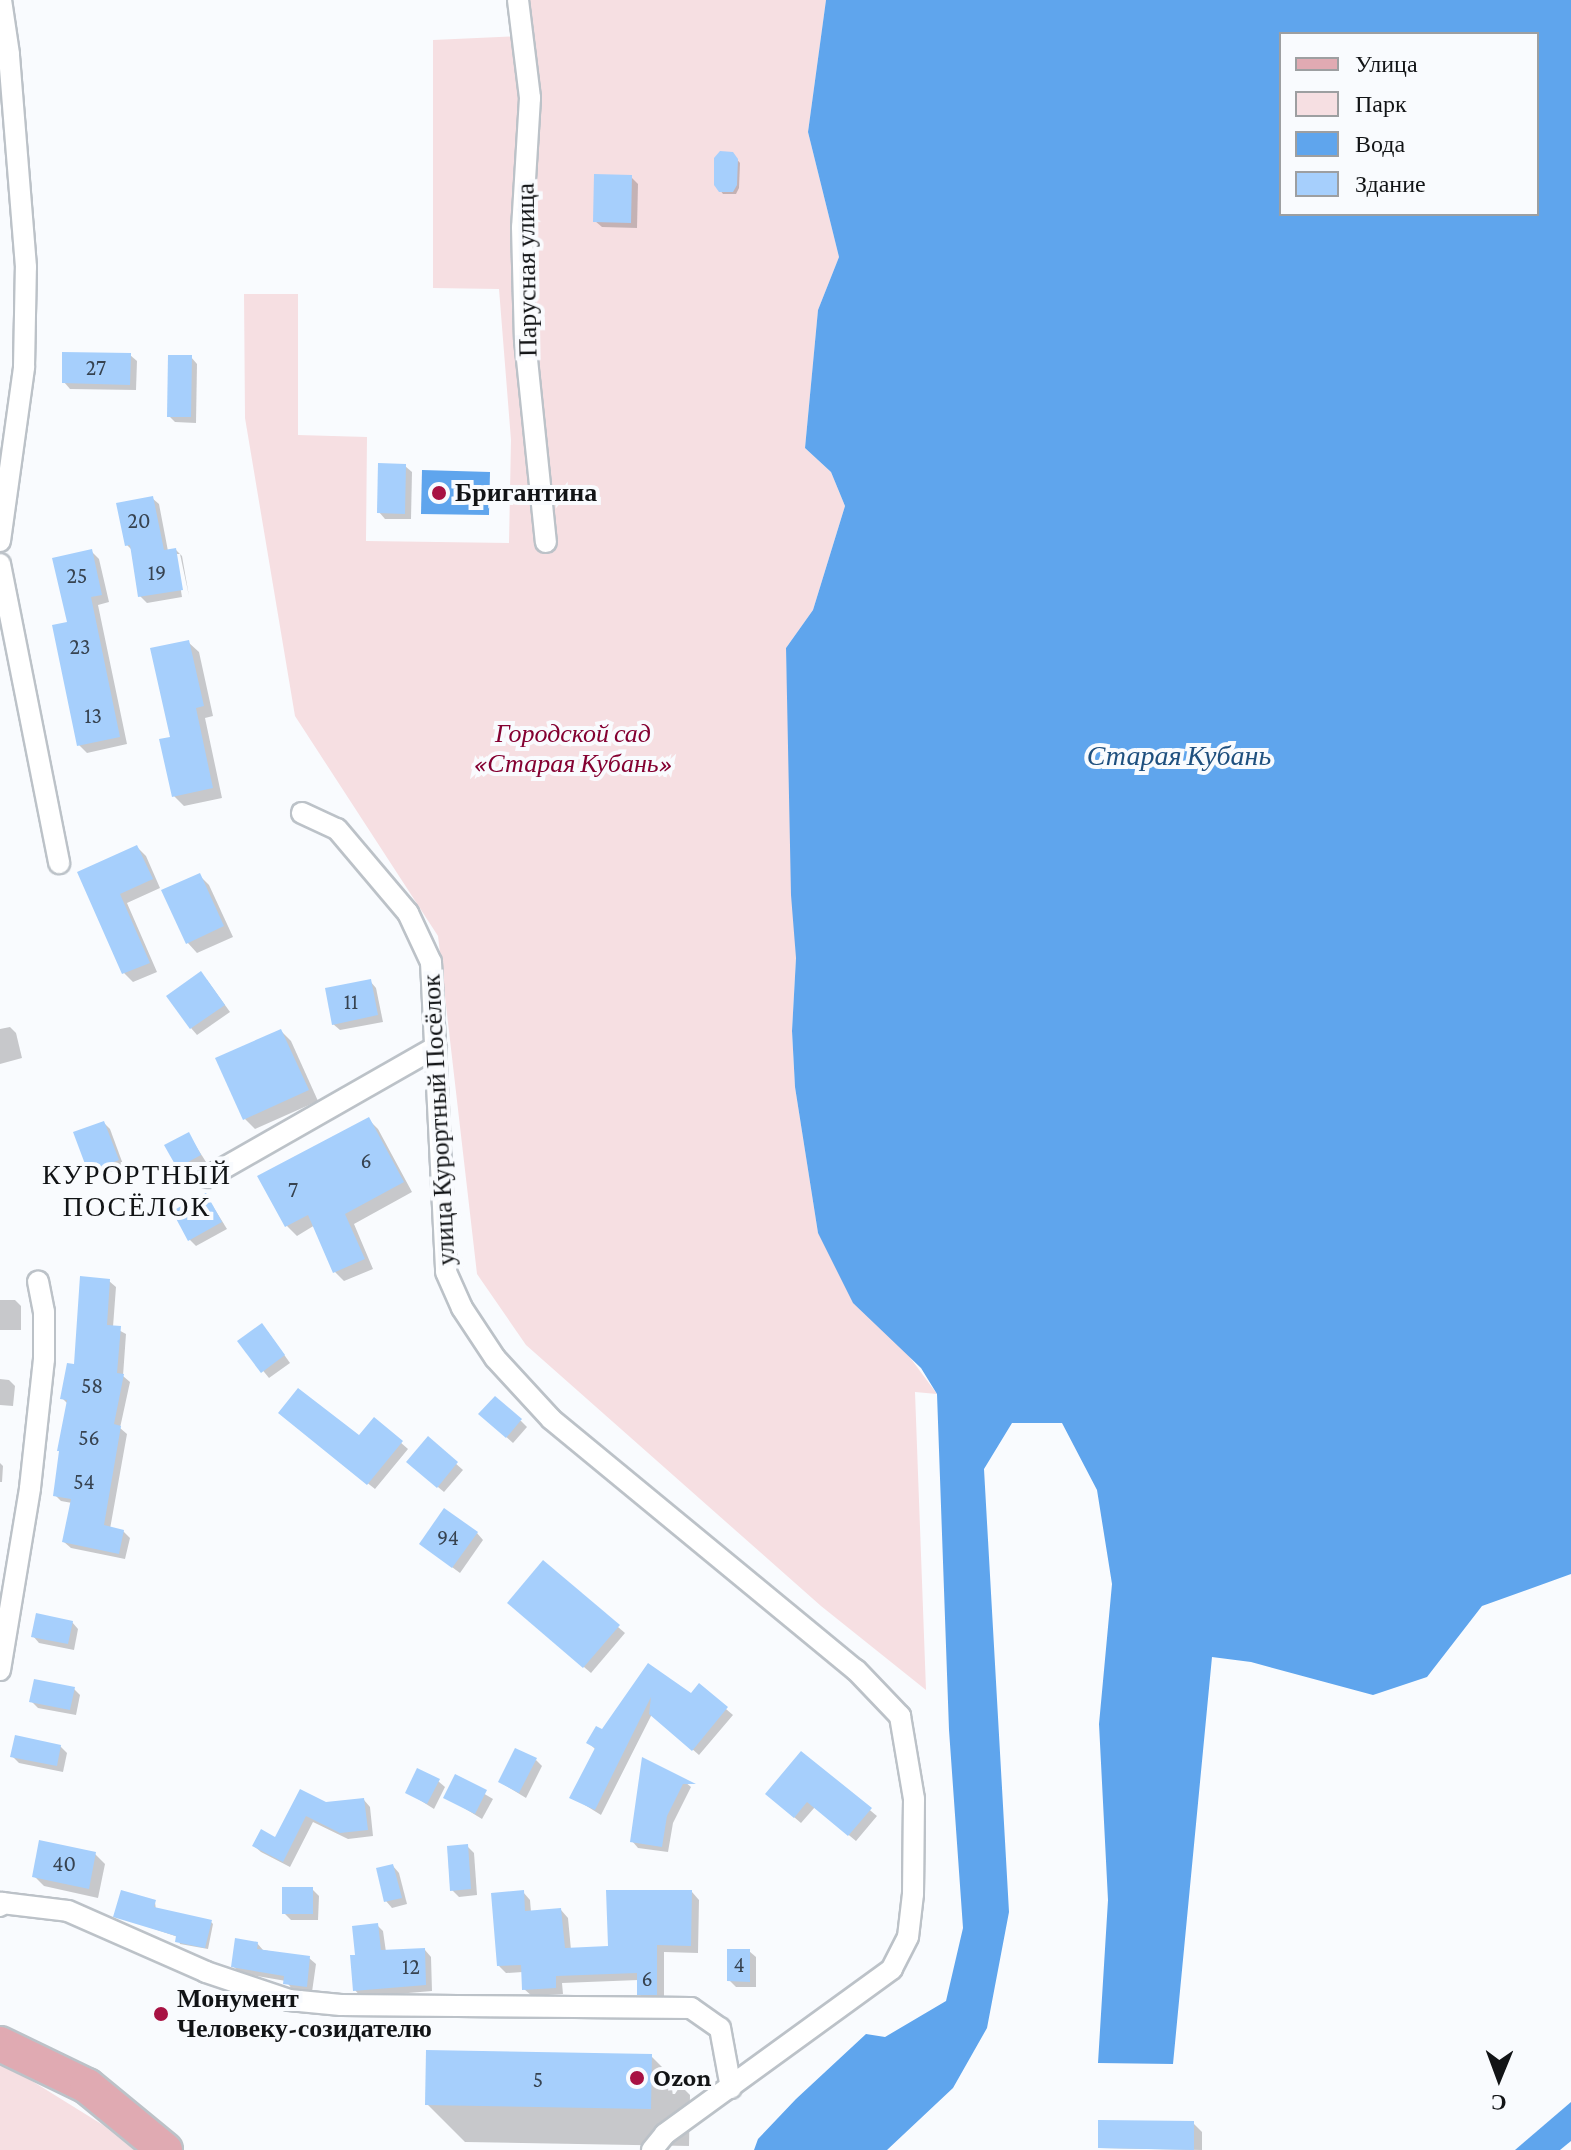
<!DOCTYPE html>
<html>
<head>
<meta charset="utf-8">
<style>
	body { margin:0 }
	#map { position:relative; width:1571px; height:2150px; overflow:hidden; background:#f9fbfe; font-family:"Crimson Pro",serif }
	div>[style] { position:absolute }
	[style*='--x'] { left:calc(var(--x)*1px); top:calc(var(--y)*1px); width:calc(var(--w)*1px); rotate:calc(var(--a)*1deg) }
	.green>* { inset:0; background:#f6dfe2 }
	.water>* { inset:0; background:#5fa5ed }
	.shadow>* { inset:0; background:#0003 }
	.building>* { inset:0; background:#a6cffc }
	.roads { filter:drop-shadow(2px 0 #bcc2c8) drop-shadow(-2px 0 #bcc2c8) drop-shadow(0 2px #bcc2c8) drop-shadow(0 -2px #bcc2c8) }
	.minor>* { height:20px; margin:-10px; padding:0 10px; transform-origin:10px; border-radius:10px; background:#fff }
	.primary>* { height:34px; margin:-17px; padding:0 17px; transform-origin:17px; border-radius:17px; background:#e0aab2 }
	.dots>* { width:22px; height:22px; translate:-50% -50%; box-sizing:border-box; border:4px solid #f9fbfe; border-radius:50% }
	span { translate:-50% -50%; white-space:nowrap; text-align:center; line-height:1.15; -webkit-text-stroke:8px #f9fbfe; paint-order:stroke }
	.number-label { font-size:22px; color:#374350 }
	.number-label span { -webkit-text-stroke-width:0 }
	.street-label { font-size:26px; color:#121416 }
	.poi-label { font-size:26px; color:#121416; font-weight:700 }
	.left { translate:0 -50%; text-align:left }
	.park-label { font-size:26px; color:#840031; font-style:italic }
	.water-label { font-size:28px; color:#1f507f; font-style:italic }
	.neighbourhood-label { font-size:28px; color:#121416; letter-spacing:2px }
	.legend { position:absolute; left:1279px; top:32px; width:260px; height:184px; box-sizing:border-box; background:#f9fbfe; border:2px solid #9d9fa1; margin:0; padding:10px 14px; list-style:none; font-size:24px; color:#121416 }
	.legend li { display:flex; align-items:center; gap:16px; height:40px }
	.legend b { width:40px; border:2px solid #9d9fa1 }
	.north { position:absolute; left:1459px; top:2038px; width:80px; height:80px; -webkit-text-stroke:6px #f9fbfe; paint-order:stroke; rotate:181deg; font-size:22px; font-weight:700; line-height:32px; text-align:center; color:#121416 }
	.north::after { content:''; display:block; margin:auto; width:28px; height:36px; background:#121416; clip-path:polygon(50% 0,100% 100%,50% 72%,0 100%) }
</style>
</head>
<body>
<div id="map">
	<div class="green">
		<i style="clip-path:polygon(526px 0,826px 0,808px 132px,839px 257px,818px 310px,805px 448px,831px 472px,845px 506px,813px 610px,786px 648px,796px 958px,792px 1031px,795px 1087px,818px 1233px,937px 1394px,915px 1392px,926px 1690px,821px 1606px,526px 1345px,477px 1274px,438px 936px,295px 716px,245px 418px,244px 294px,298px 294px,298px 435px,367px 437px,366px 541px,509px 543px,511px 440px,499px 289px,433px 288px,433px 40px,522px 36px)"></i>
		<i style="clip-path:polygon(0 2065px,24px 2076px,103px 2125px,134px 2150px,0 2150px)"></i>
	</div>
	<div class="water">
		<i style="clip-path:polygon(evenodd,826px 0,1571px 0,1571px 1574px,1482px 1606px,1427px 1677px,1373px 1695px,1251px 1662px,1212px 1657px,1173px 2064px,1098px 2063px,1108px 1900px,1099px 1724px,1112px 1584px,1097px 1490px,1062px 1423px,1012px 1423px,984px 1469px,1009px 1912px,987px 2028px,953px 2088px,887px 2150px,754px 2150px,758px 2139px,796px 2099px,866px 2034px,885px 2037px,946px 2001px,963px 1928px,949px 1730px,937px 1394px,921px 1368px,853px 1303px,818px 1233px,795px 1087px,792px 1031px,796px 958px,791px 895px,786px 648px,813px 610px,845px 506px,831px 472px,805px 448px,818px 310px,839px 257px,808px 132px,826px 0,1281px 34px,1537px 34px,1537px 214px,1281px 214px,1281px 34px)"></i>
		<i style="clip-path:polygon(422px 470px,490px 472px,489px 515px,421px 514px)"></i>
		<i style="clip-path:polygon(1571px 2102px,1571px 2141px,1560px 2150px,1515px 2150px)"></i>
	</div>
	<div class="shadow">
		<i style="clip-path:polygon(735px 157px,740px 163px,739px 188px,736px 194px,723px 194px,716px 185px)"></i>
		<i style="clip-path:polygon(631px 177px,638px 184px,637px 228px,602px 227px,595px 221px)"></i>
		<i style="clip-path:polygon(130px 355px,137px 361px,136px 390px,70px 389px,64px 382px)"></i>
		<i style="clip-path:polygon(191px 357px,197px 364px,196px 423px,175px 422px,169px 416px)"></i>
		<i style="clip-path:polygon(405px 466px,412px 472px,411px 519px,385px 519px,379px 512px)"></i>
		<i style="clip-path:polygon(152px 498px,159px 504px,168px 551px,176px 550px,182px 556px,189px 596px,180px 554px,175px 554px,182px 597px,147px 603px,140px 596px,133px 551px,127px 545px)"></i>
		<i style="clip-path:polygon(91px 551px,99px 559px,109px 602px,98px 605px,127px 744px,87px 753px,79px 745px,69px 623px)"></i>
		<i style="clip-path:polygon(188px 642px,199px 652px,213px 716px,205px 718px,222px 798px,184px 806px,174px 796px,172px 738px)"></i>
		<i style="clip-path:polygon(137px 847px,146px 856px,160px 888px,127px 903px,157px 972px,133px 982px,124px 973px,79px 873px)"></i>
		<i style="clip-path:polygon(199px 875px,209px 885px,233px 937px,197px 953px,187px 942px)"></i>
		<i style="clip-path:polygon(207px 980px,230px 1012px,197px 1035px,191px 1028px)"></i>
		<i style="clip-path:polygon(370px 981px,376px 988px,383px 1022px,340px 1030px,333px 1024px)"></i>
		<i style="clip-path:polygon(10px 1027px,16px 1033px,22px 1058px,0 1064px,0 1029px)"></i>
		<i style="clip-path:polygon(281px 1031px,291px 1041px,318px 1101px,255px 1129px,245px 1119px)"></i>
		<i style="clip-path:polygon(368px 1119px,378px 1129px,412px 1192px,354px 1224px,373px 1269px,344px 1281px,335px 1272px,315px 1225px,297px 1236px,287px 1226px,260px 1176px)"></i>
		<i style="clip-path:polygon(104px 1123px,110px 1129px,124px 1167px,96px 1177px,90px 1170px)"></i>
		<i style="clip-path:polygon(189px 1135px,206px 1162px,185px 1173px,178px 1167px)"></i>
		<i style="clip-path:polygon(206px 1195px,227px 1229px,196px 1246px,189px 1239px)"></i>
		<i style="clip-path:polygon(109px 1281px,116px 1287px,113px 1327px,126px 1334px,123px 1376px,130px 1382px,120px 1428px,127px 1434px,110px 1529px,123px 1531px,130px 1538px,125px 1559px,71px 1548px,64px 1542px,72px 1503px,61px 1501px,55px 1495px,69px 1405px,62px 1398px)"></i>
		<i style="clip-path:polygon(0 1300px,15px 1300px,21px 1306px,21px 1330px,0 1330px)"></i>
		<i style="clip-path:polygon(268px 1332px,290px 1363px,269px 1378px,240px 1342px)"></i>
		<i style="clip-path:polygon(0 1379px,9px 1380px,15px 1386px,13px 1406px,0 1405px)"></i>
		<i style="clip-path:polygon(287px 1419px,359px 1438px,375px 1420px,408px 1449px,375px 1489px)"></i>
		<i style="clip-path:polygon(487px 1420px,521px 1421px,527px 1427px,513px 1443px)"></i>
		<i style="clip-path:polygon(428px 1439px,463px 1470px,444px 1492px,415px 1468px)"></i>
		<i style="clip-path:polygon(0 1463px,3px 1466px,2px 1482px,0 1482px)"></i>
		<i style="clip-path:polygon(477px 1533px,483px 1540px,460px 1573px,421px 1544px)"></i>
		<i style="clip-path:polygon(516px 1609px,618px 1627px,625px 1633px,591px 1673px)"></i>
		<i style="clip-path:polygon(72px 1622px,78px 1629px,74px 1650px,39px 1643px,33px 1636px)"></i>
		<i style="clip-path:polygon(649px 1666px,691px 1695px,699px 1686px,733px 1715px,699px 1755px,652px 1714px,601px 1815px,572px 1797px,596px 1750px,589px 1743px,602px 1732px)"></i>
		<i style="clip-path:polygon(74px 1689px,80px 1695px,76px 1715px,38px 1708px,31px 1701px)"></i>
		<i style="clip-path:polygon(60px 1746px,67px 1753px,63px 1772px,19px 1763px,13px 1757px)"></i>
		<i style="clip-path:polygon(801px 1753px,877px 1816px,856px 1841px,815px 1807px,801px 1823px,774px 1800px)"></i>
		<i style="clip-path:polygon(536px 1760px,542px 1766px,526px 1798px,500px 1782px)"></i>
		<i style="clip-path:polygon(456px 1777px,493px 1799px,482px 1819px,446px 1797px)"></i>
		<i style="clip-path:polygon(438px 1781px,445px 1787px,434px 1809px,407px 1792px)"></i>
		<i style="clip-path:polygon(684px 1781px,691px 1787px,673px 1823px,668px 1852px,638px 1848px,632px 1841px)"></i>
		<i style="clip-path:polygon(301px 1791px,325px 1804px,364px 1800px,370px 1807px,373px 1836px,348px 1839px,313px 1822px,290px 1867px,261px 1852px,254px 1846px,276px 1839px)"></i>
		<i style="clip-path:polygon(467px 1846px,474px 1853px,477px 1895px,459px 1897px,452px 1890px)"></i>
		<i style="clip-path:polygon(95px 1854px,105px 1864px,98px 1898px,44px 1886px,34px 1876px)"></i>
		<i style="clip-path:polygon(393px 1866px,399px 1873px,407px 1904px,392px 1908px,386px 1901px)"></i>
		<i style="clip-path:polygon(312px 1889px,319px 1896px,318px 1920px,291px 1920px,284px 1913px)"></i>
		<i style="clip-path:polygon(523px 1892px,530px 1900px,531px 1912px,561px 1910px,568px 1918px,571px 1950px,611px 1948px,692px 1892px,699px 1900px,698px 1953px,664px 1952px,664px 2002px,647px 2001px,639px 1994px,639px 1980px,562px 1983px,563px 1994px,532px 1996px,524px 1989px,523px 1972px,506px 1973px,499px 1966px)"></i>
		<i style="clip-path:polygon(155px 1902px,156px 1910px,211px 1922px,213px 1924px,208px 1949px,180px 1944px,178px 1937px,116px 1916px)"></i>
		<i style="clip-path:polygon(377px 1925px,383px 1931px,386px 1952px,425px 1950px,431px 1957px,432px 1991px,361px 1997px,355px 1990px,357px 1956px)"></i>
		<i style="clip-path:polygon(257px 1943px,263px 1950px,309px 1958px,316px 1964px,312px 1992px,292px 1989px,286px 1981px,240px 1973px,233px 1966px)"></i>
		<i style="clip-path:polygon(749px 1951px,756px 1957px,756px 1987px,736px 1987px,729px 1980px)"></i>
		<i style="clip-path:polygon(651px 2056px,690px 2095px,689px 2146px,465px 2142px,427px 2104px)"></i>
		<i style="clip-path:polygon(1193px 2123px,1202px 2132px,1202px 2150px,1100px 2148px)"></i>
	</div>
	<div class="building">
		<i style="clip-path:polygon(720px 151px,733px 152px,738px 159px,737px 185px,733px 192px,719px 192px,714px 185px,714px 158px)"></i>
		<i style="clip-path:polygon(594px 174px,632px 175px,631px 223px,593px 222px)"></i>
		<i style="clip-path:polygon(62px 352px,131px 353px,130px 385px,62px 383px)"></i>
		<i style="clip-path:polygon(168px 355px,192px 355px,191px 417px,167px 417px)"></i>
		<i style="clip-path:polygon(378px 463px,406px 464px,405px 514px,377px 513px)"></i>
		<i style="clip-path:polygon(153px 496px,164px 550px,176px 548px,183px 590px,138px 597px,130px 545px,125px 546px,116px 503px)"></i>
		<i style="clip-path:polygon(92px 549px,102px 595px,91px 597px,120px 737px,77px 746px,52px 625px,67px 622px,52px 558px)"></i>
		<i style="clip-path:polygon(189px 640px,204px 706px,196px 708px,213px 788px,172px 797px,159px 739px,170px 737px,150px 648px)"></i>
		<i style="clip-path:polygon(137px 845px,153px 879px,120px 894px,150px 963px,122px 974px,77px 872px)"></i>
		<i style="clip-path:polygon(200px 873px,224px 926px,186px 944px,161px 890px)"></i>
		<i style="clip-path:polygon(201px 971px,225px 1005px,190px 1029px,166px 996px)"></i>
		<i style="clip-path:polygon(371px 979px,378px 1015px,332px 1025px,325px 988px)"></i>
		<i style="clip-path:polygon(281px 1029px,309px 1090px,243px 1120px,215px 1058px)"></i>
		<i style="clip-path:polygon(369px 1117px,404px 1182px,345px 1214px,365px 1259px,333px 1273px,308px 1215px,285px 1227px,257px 1176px)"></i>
		<i style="clip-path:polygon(104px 1121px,119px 1160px,88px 1172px,73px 1132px)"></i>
		<i style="clip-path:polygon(189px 1132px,201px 1155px,177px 1168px,164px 1145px)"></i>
		<i style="clip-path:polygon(206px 1193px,222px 1222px,188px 1241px,172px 1211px)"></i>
		<i style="clip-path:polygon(80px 1276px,110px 1279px,107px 1325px,121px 1326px,117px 1373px,124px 1374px,114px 1424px,121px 1426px,104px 1525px,124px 1530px,119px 1554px,62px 1542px,71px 1499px,53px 1496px,59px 1451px,57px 1451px,67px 1400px,60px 1399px,67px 1363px,74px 1364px)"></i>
		<i style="clip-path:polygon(262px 1323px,285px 1355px,261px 1373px,237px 1341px)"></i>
		<i style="clip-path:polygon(298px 1388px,359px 1435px,374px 1417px,403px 1441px,367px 1485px,278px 1413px)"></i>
		<i style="clip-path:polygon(495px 1396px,522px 1419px,506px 1438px,478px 1414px)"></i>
		<i style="clip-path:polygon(428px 1436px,458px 1462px,437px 1488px,406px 1462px)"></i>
		<i style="clip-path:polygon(444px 1508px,478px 1532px,452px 1568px,419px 1544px)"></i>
		<i style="clip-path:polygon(543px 1560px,620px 1625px,583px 1668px,507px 1603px)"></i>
		<i style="clip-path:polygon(36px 1613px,73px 1621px,68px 1644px,31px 1637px)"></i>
		<i style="clip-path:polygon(648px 1663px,691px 1693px,699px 1683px,728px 1707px,692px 1751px,649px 1714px,651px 1697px,595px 1810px,569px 1798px,595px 1748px,586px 1743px,596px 1726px,602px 1729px)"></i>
		<i style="clip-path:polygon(34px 1679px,75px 1687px,70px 1710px,29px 1702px)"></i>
		<i style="clip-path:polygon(15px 1735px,61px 1745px,57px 1766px,10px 1757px)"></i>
		<i style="clip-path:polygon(515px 1748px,537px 1758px,519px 1793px,498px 1782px)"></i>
		<i style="clip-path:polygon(801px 1751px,872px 1808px,848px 1836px,807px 1802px,794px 1818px,765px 1794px)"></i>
		<i style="clip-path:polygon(642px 1757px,696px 1784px,683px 1784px,667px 1816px,662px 1847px,630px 1842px)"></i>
		<i style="clip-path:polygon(417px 1768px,440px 1779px,427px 1804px,405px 1793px)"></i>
		<i style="clip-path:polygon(455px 1774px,487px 1790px,475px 1814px,443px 1798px)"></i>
		<i style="clip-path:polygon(300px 1789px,326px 1802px,364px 1798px,368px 1830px,340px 1833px,306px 1816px,283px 1862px,252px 1846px,261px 1829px,275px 1837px)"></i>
		<i style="clip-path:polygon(39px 1840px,96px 1852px,89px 1889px,32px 1877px)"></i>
		<i style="clip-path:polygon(468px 1844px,471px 1889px,450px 1891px,447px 1846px)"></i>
		<i style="clip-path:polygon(393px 1864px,402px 1898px,384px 1902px,376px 1868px)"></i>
		<i style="clip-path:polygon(282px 1887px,313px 1887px,313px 1914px,282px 1914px)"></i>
		<i style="clip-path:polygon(121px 1890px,156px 1900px,154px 1907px,212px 1920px,205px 1948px,175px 1942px,176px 1936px,113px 1917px)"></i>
		<i style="clip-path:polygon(524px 1890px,525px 1911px,561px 1908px,565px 1948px,608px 1946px,606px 1890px,692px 1890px,691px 1946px,657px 1945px,657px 1995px,637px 1995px,637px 1973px,556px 1976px,556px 1988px,522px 1990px,521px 1965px,497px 1966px,491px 1893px)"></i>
		<i style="clip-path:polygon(378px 1923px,381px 1950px,425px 1948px,426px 1985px,353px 1991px,350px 1955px,355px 1955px,352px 1926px)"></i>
		<i style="clip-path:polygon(235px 1938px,258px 1942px,257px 1949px,310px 1956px,307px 1987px,283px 1984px,284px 1976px,231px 1967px)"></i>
		<i style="clip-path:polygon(727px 1949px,750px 1949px,750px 1982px,727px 1981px)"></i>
		<i style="clip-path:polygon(426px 2050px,652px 2054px,651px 2109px,425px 2105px)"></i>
		<i style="clip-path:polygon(1098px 2120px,1194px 2121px,1194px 2150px,1098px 2148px)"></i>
	</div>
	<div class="roads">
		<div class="minor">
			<i style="--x:518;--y:0;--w:99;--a:83"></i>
			<i style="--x:530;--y:98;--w:129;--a:93.5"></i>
			<i style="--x:522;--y:227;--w:113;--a:88.5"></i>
			<i style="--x:525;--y:340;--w:203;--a:84.1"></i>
			<i style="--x:0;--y:541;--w:176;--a:-82.1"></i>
			<i style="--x:24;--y:367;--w:100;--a:-88.9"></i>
			<i style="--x:26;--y:267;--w:214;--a:-94.6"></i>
			<i style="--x:9;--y:54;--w:55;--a:-98.4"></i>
			<i style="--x:0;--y:564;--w:305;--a:78.8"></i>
			<i style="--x:302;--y:813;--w:38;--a:25"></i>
			<i style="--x:337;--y:829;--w:110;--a:49.8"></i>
			<i style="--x:408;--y:913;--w:54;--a:64.9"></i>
			<i style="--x:431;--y:962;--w:310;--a:87.2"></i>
			<i style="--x:446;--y:1272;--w:39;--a:66"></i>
			<i style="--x:462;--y:1308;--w:60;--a:56.6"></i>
			<i style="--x:495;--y:1358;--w:83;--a:47.4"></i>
			<i style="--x:551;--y:1419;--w:395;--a:39.5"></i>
			<i style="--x:856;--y:1670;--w:64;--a:46.3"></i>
			<i style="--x:900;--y:1716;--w:84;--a:80.4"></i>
			<i style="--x:914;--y:1799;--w:95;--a:90.6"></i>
			<i style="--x:913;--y:1894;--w:43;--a:96.6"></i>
			<i style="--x:908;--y:1937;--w:36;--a:117"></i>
			<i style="--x:892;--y:1969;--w:281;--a:144"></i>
			<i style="--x:665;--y:2134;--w:21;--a:129"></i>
			<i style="--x:208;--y:1177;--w:262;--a:-29.7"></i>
			<i style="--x:0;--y:1670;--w:184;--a:-80.6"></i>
			<i style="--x:30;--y:1488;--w:130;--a:-83.8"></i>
			<i style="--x:44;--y:1359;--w:47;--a:-90"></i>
			<i style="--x:44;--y:1312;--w:31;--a:-101"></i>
			<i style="--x:0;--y:1906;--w:4;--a:-56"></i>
			<i style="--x:2;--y:1903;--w:66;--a:6.9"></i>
			<i style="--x:68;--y:1911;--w:151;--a:23.8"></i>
			<i style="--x:206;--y:1972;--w:88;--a:18.6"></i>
			<i style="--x:289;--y:2000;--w:52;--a:5.5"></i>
			<i style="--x:341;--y:2005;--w:350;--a:0.5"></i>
			<i style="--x:691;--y:2008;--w:35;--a:35"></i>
			<i style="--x:720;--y:2028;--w:61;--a:79.6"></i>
		</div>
		<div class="primary">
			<i style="--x:0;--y:2044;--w:97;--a:25.8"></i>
			<i style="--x:87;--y:2086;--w:101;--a:39.4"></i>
		</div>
	</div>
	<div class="dots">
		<i style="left:439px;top:493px;background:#a81243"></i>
		<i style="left:161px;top:2014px;background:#a81243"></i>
		<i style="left:637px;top:2078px;background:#a81243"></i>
	</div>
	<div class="number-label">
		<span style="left:96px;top:368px">27</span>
		<span style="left:139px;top:521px">20</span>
		<span style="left:157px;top:573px">19</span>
		<span style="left:77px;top:576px">25</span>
		<span style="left:80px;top:647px">23</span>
		<span style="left:93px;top:716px">13</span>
		<span style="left:351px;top:1002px">11</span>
		<span style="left:366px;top:1161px">6</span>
		<span style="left:293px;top:1190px">7</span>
		<span style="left:92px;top:1386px">58</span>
		<span style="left:89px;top:1438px">56</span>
		<span style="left:84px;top:1482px">54</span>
		<span style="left:448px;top:1538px">94</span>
		<span style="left:64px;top:1864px">40</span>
		<span style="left:739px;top:1965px">4</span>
		<span style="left:411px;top:1967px">12</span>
		<span style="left:647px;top:1979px">6</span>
		<span style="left:538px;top:2080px">5</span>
	</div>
	<div class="street-label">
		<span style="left:527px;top:270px;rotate:-91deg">Парусная улица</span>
		<span style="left:439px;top:1120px;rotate:-93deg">улица Курортный Посёлок</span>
	</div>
	<div class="poi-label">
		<span class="left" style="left:455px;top:493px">Бригантина</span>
		<span class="left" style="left:177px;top:2014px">Монумент<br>Человеку-созидателю</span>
		<span class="left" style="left:653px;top:2078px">Ozon</span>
	</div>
	<div class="park-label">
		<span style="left:573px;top:749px">Городской сад<br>«Старая Кубань»</span>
	</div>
	<div class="water-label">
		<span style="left:1179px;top:756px">Старая Кубань</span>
	</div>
	<div class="neighbourhood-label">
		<span style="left:137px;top:1191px">КУРОРТНЫЙ<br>ПОСЁЛОК</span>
	</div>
	<ul class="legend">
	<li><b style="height:10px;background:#e0aab2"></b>Улица</li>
	<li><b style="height:22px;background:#f6dfe2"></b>Парк</li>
	<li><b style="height:22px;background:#5fa5ed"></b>Вода</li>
	<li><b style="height:22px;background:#a6cffc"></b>Здание</li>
	</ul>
	<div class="north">С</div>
</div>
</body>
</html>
